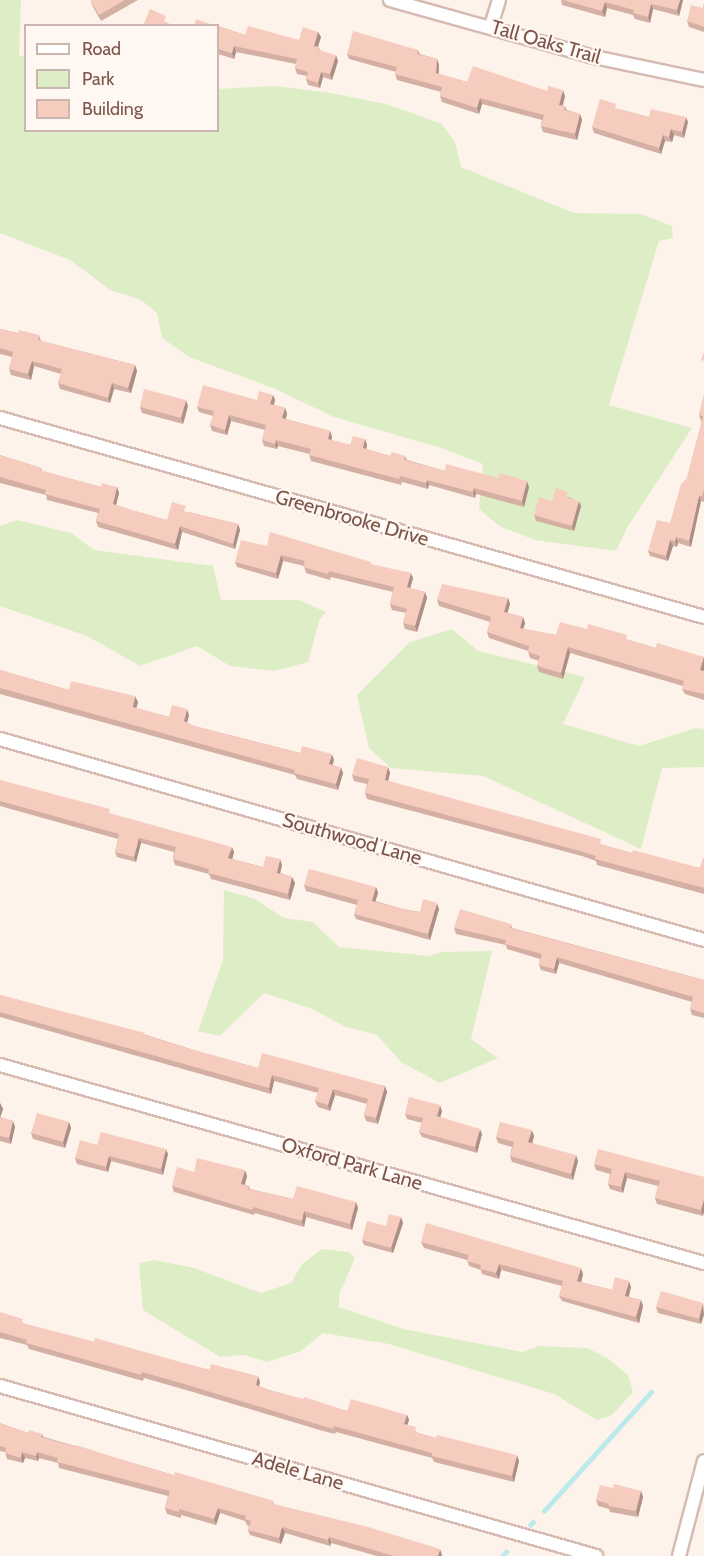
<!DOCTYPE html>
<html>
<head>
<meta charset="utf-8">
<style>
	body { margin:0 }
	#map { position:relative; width:704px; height:1556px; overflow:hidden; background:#fef3ea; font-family:Cabin,sans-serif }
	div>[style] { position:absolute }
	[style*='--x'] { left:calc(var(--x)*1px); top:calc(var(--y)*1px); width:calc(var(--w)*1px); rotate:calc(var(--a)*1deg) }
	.green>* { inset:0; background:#ddeec6 }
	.stream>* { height:4.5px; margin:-2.25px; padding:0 2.25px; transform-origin:2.25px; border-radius:2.25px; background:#bceaea }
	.roads { filter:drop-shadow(2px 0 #d5bbb1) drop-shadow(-2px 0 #d5bbb1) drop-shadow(0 2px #d5bbb1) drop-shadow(0 -2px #d5bbb1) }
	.street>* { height:12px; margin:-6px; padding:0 6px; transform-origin:6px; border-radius:6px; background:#fff }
	.wall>* { inset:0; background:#d4afa4 }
	.shaded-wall>* { inset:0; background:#ac8f86 }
	.building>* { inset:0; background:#f6ccbf }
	span { translate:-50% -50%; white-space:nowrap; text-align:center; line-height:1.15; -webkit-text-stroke:4.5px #fff8f2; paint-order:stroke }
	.street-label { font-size:20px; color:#7c544a }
	.legend { position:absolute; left:24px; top:24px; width:195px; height:108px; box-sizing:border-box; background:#fff8f2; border:2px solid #cbb6af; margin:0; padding:8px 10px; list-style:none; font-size:18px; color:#7c544a }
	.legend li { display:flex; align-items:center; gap:12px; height:30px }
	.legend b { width:30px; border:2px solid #cbb6af }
</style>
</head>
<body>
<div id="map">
	<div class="green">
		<i style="clip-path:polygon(0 0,21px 0,19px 55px,25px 57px,26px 130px,218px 130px,218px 89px,275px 86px,331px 93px,386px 104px,442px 124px,455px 142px,461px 167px,574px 213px,641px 214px,672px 226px,673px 238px,659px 241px,609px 405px,692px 428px,627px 528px,616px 551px,535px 540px,499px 526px,479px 509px,483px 464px,441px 448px,334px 417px,273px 388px,189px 357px,162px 338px,157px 313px,141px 300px,110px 290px,70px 260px,0 233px)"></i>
		<i style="clip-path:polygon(17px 520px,71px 533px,94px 550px,213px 566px,221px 600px,299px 600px,326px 612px,319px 621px,308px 662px,275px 671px,230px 666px,197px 646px,140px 666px,87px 636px,0 606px,0 526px)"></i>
		<i style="clip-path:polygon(452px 629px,478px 651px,585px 677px,563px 724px,639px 746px,696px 728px,704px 729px,704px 767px,662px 768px,641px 849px,483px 776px,391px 768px,369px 748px,357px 695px,410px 642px)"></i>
		<i style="clip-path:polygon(224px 890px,255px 899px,284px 918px,313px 922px,339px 947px,430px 956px,440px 952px,492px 951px,471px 1039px,498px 1058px,440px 1083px,401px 1062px,377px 1035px,346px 1027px,312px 1009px,264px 993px,220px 1036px,198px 1031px,223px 960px)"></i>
		<i style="clip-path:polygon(322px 1249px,349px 1252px,355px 1258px,339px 1295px,339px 1307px,403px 1329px,523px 1352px,538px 1346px,587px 1348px,607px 1358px,628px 1375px,633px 1392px,612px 1415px,597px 1420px,554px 1394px,389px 1344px,323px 1333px,301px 1351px,267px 1362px,244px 1355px,220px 1357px,143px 1310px,139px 1263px,154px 1260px,194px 1268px,261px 1293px,291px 1283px,302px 1264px)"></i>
	</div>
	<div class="stream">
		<i style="--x:544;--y:1511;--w:160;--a:-48"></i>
		<i style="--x:530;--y:1525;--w:4;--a:-45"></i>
		<i style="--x:502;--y:1556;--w:6;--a:-45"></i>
	</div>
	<div class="roads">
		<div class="street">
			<i style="--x:390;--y:0;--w:208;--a:15.6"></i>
			<i style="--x:590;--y:56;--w:116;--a:11.9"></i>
			<i style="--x:491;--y:26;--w:27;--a:-73"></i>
			<i style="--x:0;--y:418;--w:732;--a:15.78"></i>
			<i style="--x:0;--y:739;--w:732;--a:15.93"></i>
			<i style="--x:0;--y:1065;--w:731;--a:15.71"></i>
			<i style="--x:0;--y:1386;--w:620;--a:15.92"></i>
			<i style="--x:679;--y:1556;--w:98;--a:-75.3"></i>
		</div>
	</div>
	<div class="wall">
		<i style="clip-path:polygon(93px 0,138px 0,101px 21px,93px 7px,91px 1px)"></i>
		<i style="clip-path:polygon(561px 0,683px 0,679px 16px,653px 9px,650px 23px,635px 19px,633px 15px,607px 8px,605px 17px,562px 5px)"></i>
		<i style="clip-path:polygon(704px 4px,704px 32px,689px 27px,687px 21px,703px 8px)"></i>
		<i style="clip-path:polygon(218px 26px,245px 35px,299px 40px,318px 32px,321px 37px,318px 47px,320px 50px,338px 61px,332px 80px,323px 77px,320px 88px,308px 85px,306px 79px,307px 76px,297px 74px,295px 68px,296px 64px,236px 52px,234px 59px,218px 54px)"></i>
		<i style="clip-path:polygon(418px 50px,420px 54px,437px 59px,439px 65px,439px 74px,467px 82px,547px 91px,565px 96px,563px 106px,565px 106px,567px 110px,580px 114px,582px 120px,577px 140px,543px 132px,541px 126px,542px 120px,482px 104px,479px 114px,442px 102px,440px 96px,441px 92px,397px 80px,395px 74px,396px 72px,349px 59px,347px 54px)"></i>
		<i style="clip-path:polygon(618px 109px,649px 117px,688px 122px,684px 138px,674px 135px,672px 142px,665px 141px,661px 154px,594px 133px,592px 127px)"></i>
		<i style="clip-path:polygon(0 329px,18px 333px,39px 335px,41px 341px,135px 365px,137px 371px,131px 393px,114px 389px,110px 403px,60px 389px,58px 383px,61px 374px,34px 366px,31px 380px,11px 375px,9px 369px,12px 357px,0 354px)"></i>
		<i style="clip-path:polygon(273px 395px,275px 400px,274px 405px,285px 408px,287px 414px,286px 419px,330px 431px,332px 437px,331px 440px,350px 445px,365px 439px,367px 445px,366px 449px,390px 456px,405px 456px,407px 460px,445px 471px,529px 487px,524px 507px,476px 494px,475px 498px,429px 485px,428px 489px,402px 482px,401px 485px,311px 461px,309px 454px,278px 446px,277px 449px,264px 446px,262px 440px,265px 430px,231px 421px,227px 435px,212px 431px,210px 425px,213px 416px,199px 412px,197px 407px,257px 400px)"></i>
		<i style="clip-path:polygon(704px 395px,704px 502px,701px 501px,691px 547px,678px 543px,677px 547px,673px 546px,668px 561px,650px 556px,648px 551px,670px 523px,687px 478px,702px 421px,701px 421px,699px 415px)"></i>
		<i style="clip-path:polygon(188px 406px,183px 424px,142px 413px,140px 407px)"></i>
		<i style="clip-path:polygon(0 455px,41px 468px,42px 471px,101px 487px,117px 487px,119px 493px,116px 505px,131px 510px,167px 520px,188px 512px,238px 524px,240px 530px,235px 549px,182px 532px,178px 550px,98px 527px,96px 521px,98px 513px,47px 500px,46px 495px,0 483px)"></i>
		<i style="clip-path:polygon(570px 497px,581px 506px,574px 531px,536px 521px,534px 515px,552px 501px)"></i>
		<i style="clip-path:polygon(267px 546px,372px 565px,413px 578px,410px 588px,425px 592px,427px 598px,417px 632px,405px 629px,403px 623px,406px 613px,392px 610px,390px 604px,393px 592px,331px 577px,330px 580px,306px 573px,304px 566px,283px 561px,278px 579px,237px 567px,235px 562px)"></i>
		<i style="clip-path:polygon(508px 598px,510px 604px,507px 613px,523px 617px,525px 623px,523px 629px,556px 635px,629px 640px,656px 648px,704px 657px,704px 700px,685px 694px,682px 689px,683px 686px,570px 653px,563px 679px,539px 672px,537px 666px,539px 661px,530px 658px,528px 651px,489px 638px,487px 632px,490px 622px,439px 606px,437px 600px)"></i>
		<i style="clip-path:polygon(0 670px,69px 690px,138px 702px,136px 708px,169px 717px,189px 715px,187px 723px,194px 726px,300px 753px,334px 760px,332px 765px,343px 773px,338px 790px,297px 779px,295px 775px,0 694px)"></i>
		<i style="clip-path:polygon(388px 767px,390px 773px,388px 781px,603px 845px,632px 853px,700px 868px,704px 858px,704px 894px,597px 865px,596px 861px,582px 856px,367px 799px,365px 793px,367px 784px,354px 781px,352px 775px)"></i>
		<i style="clip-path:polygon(0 780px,234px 852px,232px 859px,263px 867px,282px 865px,280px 873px,292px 877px,295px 883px,290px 900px,211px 879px,209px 874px,175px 865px,173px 859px,174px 852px,141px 843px,136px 862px,117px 857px,115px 852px,118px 839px,0 806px)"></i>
		<i style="clip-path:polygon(304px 885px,376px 887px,378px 893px,375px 901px,403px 909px,420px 912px,439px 909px,430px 940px,356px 919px,354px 914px,357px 905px,306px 891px)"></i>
		<i style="clip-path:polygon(511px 924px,512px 928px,704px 980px,704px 1018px,692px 1015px,690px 1009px,692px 1002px,559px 963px,556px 974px,541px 970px,539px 965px,540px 959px,507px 949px,506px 945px,456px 934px,454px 928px)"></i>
		<i style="clip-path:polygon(0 995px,146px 1035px,197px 1051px,258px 1068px,385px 1086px,387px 1092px,378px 1124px,366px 1121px,364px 1115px,367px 1104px,335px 1095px,330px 1111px,318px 1107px,315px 1101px,318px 1093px,274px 1081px,271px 1094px,0 1017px)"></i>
		<i style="clip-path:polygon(0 1103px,3px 1109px,0 1117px,13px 1121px,15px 1127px,11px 1144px,0 1141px)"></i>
		<i style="clip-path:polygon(442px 1111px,440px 1117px,482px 1134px,477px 1153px,422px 1137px,419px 1132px,422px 1123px,407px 1119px,405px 1114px)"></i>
		<i style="clip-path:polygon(69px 1122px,71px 1128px,65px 1148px,33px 1139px,31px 1133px)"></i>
		<i style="clip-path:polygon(534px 1136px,532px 1143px,578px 1161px,573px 1180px,512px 1162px,510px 1156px,512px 1147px,498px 1143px,496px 1137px)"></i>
		<i style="clip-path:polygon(97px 1145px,168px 1154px,163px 1175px,111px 1161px,108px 1172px,77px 1164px,75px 1158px)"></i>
		<i style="clip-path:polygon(594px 1164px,704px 1177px,703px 1216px,657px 1204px,655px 1198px,658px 1186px,627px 1178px,623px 1193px,610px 1189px,608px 1184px,610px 1174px,596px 1170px)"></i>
		<i style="clip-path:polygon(194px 1172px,247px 1176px,245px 1185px,249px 1186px,250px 1189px,293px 1199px,356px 1202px,358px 1208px,352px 1230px,306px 1217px,304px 1227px,255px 1213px,254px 1215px,174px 1192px,172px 1186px)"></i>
		<i style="clip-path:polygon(401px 1217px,403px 1223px,393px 1253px,364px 1245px,362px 1240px)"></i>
		<i style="clip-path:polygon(421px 1242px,583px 1274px,581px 1282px,612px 1290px,631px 1287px,629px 1297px,641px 1300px,643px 1306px,639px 1323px,562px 1301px,559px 1296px,562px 1286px,501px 1270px,499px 1279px,482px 1274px,481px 1270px,469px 1266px,467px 1260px,424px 1248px)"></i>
		<i style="clip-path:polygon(703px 1303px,701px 1324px,658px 1313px,656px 1307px)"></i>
		<i style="clip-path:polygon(0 1312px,25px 1324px,94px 1342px,260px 1382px,259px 1386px,269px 1390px,347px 1411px,407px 1415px,409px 1420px,407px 1425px,418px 1433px,519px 1461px,514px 1482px,434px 1462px,432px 1458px,336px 1432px,335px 1434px,323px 1431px,193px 1392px,144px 1378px,143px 1381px,29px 1349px,27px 1345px,0 1338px)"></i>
		<i style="clip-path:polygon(0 1423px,28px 1433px,42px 1434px,44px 1437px,276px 1505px,442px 1555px,441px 1556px,377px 1556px,331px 1543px,330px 1546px,285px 1533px,281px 1544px,250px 1535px,248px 1530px,249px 1526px,247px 1525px,245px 1521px,220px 1513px,216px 1525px,181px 1515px,181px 1518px,167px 1514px,165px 1508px,168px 1496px,59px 1468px,58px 1463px,39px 1458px,38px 1461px,25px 1458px,23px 1463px,7px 1459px,5px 1452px,0 1451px)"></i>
		<i style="clip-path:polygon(613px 1488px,641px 1491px,643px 1497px,638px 1517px,610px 1512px,609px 1509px,598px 1506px,596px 1500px)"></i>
	</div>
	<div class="shaded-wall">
		<i style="clip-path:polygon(680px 0,683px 0,679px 16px,677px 10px)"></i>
		<i style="clip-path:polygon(605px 2px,607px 8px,605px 17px,602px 11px)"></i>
		<i style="clip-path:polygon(651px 4px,653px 9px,650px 23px,648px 17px)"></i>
		<i style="clip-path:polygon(318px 32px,321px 37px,316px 52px,314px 46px)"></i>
		<i style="clip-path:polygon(234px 46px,236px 52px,234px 59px,232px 53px)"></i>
		<i style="clip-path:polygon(336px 55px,338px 61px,332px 80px,330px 74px)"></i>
		<i style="clip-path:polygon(437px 59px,439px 65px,438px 79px,436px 73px)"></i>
		<i style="clip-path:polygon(321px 72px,323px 77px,320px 88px,318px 83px)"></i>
		<i style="clip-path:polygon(563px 90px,565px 96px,561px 110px,559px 105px)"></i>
		<i style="clip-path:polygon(480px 98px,482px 104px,479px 114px,477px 108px)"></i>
		<i style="clip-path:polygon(580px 114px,582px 120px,577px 140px,575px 134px)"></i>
		<i style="clip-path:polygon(686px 117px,688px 122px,684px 138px,682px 132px)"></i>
		<i style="clip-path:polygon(671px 129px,674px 135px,672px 142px,669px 137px)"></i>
		<i style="clip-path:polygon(663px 135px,665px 141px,661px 154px,659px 148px)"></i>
		<i style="clip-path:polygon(32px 361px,34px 366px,31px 380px,28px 374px)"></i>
		<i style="clip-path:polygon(135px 365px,137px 371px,131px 393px,128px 388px)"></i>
		<i style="clip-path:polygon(112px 383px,114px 389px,110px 403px,108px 398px)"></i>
		<i style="clip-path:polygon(273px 395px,275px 400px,272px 410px,270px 404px)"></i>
		<i style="clip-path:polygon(186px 400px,188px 406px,183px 424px,181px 418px)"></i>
		<i style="clip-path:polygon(285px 408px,287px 414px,284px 424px,282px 418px)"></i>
		<i style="clip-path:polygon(229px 415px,231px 421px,227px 435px,225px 430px)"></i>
		<i style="clip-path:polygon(330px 431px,332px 437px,330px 445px,328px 439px)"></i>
		<i style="clip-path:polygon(365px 439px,367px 445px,365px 454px,363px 448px)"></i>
		<i style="clip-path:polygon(276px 440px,278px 446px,277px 449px,275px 444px)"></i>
		<i style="clip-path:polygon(427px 480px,429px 485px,428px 489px,426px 483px)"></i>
		<i style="clip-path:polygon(527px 481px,529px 487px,524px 507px,522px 501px)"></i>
		<i style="clip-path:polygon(117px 487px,119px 493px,115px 509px,113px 504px)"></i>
		<i style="clip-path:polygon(474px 488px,476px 494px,475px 498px,473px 492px)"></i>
		<i style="clip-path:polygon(699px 496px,701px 501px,691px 547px,689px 541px)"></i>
		<i style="clip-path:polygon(579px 501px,581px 506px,574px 531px,572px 526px)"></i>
		<i style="clip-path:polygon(238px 524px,240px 530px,235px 549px,233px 544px)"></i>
		<i style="clip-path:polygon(180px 526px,182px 532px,178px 550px,175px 544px)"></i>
		<i style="clip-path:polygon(676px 537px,678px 543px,677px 547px,675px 541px)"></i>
		<i style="clip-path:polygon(670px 540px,673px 546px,668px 561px,666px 556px)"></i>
		<i style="clip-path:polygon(281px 555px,283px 561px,278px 579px,276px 573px)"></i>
		<i style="clip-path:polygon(411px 573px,413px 578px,409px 593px,407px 587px)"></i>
		<i style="clip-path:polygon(425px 592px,427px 598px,417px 632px,415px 626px)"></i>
		<i style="clip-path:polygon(508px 598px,510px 604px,506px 618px,504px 612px)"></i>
		<i style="clip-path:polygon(523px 617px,525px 623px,522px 634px,520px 628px)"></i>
		<i style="clip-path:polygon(568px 647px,570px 653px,563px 679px,561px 673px)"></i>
		<i style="clip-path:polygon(704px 657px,704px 670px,702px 676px,700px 670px)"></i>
		<i style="clip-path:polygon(135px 696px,138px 702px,135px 713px,133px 707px)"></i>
		<i style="clip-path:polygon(187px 709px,189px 715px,186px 727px,184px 721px)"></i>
		<i style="clip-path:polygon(332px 754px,334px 760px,331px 770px,329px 764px)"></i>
		<i style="clip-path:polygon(341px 767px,343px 773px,338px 790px,336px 784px)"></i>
		<i style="clip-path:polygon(388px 767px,390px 773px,387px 786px,385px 780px)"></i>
		<i style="clip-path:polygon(139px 838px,141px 843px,136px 862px,134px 857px)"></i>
		<i style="clip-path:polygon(232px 847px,234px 852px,231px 864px,228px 858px)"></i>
		<i style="clip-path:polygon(280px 859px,282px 865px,279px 878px,277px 873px)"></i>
		<i style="clip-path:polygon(292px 877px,295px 883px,290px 900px,288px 894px)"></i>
		<i style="clip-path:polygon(376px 887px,378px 893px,374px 906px,372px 901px)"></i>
		<i style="clip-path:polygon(437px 903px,439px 909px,430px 940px,428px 934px)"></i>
		<i style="clip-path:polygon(557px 957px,559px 963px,556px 974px,554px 969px)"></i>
		<i style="clip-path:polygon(272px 1075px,274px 1081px,271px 1094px,269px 1088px)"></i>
		<i style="clip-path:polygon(385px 1086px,387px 1092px,378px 1124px,376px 1118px)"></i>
		<i style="clip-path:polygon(333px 1089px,335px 1095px,330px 1111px,328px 1105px)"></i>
		<i style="clip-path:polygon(0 1103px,3px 1109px,0 1118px)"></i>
		<i style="clip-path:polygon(440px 1105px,442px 1111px,439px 1122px,437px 1116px)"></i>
		<i style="clip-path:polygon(13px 1121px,15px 1127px,11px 1144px,9px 1138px)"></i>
		<i style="clip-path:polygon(69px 1122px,71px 1128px,65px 1148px,63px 1142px)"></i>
		<i style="clip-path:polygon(480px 1129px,482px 1134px,477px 1153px,475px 1147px)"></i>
		<i style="clip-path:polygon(532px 1130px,534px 1136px,531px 1148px,528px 1142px)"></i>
		<i style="clip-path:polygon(166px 1149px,168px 1154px,163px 1175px,161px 1169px)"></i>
		<i style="clip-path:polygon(576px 1155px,578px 1161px,573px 1180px,571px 1174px)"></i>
		<i style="clip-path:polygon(109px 1156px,111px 1161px,108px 1172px,106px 1167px)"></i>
		<i style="clip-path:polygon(245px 1170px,247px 1176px,243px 1190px,241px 1184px)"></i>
		<i style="clip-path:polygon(625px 1172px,627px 1178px,623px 1193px,621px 1187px)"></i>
		<i style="clip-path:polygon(704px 1199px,704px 1212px,703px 1216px,701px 1210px)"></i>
		<i style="clip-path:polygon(356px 1202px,358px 1208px,352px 1230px,350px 1224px)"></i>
		<i style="clip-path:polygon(304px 1211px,306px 1217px,304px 1227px,302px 1221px)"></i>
		<i style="clip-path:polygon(401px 1217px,403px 1223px,393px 1253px,391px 1248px)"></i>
		<i style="clip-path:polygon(499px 1264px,501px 1270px,499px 1279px,496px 1273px)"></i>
		<i style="clip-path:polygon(581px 1268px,583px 1274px,580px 1287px,577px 1281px)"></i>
		<i style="clip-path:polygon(629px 1281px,631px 1287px,627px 1302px,625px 1296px)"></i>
		<i style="clip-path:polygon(641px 1300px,643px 1306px,639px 1323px,636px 1317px)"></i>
		<i style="clip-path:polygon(703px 1303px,704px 1315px,701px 1324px,699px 1319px)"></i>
		<i style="clip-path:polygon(258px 1376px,260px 1382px,258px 1390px,256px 1385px)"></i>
		<i style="clip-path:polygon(407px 1415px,409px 1420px,406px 1429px,404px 1424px)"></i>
		<i style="clip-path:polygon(22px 1452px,25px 1458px,23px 1463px,21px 1458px)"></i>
		<i style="clip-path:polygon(37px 1452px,39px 1458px,38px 1461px,36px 1456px)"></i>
		<i style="clip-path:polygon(517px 1455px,519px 1461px,514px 1482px,512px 1476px)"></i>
		<i style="clip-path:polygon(641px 1491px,643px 1497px,638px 1517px,636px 1511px)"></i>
		<i style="clip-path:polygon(218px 1508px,220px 1513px,216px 1525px,214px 1519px)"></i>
		<i style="clip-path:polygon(282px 1527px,285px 1533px,281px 1544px,279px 1538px)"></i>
		<i style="clip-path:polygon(329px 1537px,331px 1543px,330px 1546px,328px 1540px)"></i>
		<i style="clip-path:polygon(440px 1549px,442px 1555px,441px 1556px,438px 1556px)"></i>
	</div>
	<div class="building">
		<i style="clip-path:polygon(93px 0,125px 0,99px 15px,91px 1px)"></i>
		<i style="clip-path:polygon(563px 0,680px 0,677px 10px,651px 4px,648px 17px,633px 13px,634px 10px,605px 2px,602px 11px)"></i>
		<i style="clip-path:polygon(704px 4px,704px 27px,687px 21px,691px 5px,703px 8px)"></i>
		<i style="clip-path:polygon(150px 9px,166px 16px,164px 21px,174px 26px,143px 26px)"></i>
		<i style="clip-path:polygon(196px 19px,216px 26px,194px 26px)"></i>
		<i style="clip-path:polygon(218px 26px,245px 35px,248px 26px,299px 40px,303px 27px,318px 32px,314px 46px,319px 47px,318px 50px,336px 55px,330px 74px,321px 72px,318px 83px,306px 79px,308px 72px,295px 68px,297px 59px,234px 46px,232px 53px,218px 49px)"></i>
		<i style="clip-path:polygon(353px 31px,418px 50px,417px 54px,437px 59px,436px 73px,467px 82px,473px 66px,547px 91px,548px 86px,563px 90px,559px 105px,565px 106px,564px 110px,580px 114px,575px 134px,541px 126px,544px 115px,480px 98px,477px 108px,440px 96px,442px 87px,395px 74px,397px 67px,347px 54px)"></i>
		<i style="clip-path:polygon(600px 99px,616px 104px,615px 108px,649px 117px,651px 109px,686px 117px,682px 132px,671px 129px,669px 137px,663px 135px,659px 148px,592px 127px)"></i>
		<i style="clip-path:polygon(0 329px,18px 333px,19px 330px,39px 335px,38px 340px,135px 365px,128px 388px,112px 383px,108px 398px,58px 383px,62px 369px,32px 361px,28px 374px,9px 369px,13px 352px,0 348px)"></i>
		<i style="clip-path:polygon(704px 352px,704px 361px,701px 360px)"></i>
		<i style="clip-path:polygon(203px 385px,257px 400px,259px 391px,273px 395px,270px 404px,285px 408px,282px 418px,330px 431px,328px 439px,350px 445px,353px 436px,365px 439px,363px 448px,390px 456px,392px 452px,405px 456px,404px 460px,445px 471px,446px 464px,498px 478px,500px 473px,527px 481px,522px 501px,474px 488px,473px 492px,427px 480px,426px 483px,400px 476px,399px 479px,309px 455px,311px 449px,276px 440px,275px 444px,262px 440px,266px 425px,229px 415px,225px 430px,210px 425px,214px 411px,197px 407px)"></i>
		<i style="clip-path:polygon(144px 389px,186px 400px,181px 418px,140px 407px)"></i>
		<i style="clip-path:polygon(704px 395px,704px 489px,702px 496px,699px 496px,689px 541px,676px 537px,675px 541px,670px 540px,666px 556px,648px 551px,657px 520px,670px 523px,681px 484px,687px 478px,703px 416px,699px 415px)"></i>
		<i style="clip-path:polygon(0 455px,41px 468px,40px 470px,101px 487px,102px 483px,117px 487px,113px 504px,131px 510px,167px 520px,172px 502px,186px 506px,184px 511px,238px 524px,233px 544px,180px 526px,175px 544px,96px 521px,100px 509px,45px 494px,46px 490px,0 477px)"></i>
		<i style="clip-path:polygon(556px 488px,568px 492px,566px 497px,579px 501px,572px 526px,534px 515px,539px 497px,552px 501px)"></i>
		<i style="clip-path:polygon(270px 532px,371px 562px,371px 564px,411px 573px,407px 587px,425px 592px,415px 626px,403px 623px,407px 609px,390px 604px,394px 587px,329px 571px,328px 574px,303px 567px,305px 561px,281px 555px,276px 573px,235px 562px,241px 540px,267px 546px)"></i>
		<i style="clip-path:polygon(442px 584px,508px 598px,504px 612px,523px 617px,520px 628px,556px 635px,560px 622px,587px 629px,588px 624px,627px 635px,626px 639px,656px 648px,657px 643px,704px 657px,700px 670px,704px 671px,704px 694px,682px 689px,684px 681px,568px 647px,561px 673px,537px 666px,540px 656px,528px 652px,529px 646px,487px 632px,491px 617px,437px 600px)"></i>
		<i style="clip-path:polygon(0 670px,69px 690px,71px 681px,135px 696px,133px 707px,169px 717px,172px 705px,187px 709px,184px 721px,194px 726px,300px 753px,302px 746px,332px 754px,329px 764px,341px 767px,336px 784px,294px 773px,295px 770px,0 688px)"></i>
		<i style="clip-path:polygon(357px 758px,388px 767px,385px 780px,601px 839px,600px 844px,632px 853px,633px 850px,700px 868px,703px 858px,704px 858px,704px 888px,595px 859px,596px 856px,580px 851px,365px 793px,369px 779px,352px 775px)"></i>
		<i style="clip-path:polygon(0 780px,110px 809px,109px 813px,232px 847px,228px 858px,263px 867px,266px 856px,280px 859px,277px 873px,292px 877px,288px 894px,208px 873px,209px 869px,173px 859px,176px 847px,139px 838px,134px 857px,115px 852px,119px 834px,0 801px)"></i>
		<i style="clip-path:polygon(309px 869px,376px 887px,372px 901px,403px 909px,420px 912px,423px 899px,437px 903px,428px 934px,354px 914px,358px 900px,304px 885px)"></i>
		<i style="clip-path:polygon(460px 909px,511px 924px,510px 928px,704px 980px,704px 1013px,690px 1009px,693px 997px,557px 957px,554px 969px,539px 965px,542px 954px,505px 944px,506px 940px,454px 928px)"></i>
		<i style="clip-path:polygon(0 995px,145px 1033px,144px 1035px,197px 1051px,258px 1068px,262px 1053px,385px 1086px,376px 1118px,364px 1115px,368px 1099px,333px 1089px,328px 1105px,315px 1101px,319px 1088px,272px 1075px,269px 1088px,0 1012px)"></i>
		<i style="clip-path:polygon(409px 1097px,440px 1105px,437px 1116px,480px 1129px,475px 1147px,419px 1132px,423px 1118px,405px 1114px)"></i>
		<i style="clip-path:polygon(37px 1113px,69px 1122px,63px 1142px,31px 1133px)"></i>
		<i style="clip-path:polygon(0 1117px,13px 1121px,9px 1138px,0 1136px)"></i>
		<i style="clip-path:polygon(500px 1122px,532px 1130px,528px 1142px,576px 1155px,571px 1174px,510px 1156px,514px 1142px,496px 1137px)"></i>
		<i style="clip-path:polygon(101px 1132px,166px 1149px,161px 1169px,109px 1156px,106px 1167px,75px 1158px,80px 1140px,97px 1145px)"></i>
		<i style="clip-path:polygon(598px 1149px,704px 1177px,704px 1199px,701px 1210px,655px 1198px,660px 1181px,625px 1172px,621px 1187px,608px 1184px,612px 1169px,594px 1164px)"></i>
		<i style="clip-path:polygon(197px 1158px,245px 1170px,241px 1184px,249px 1186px,248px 1189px,293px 1199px,297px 1186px,356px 1202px,350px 1224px,304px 1211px,302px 1221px,253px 1207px,252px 1210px,172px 1186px,177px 1167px,194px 1172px)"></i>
		<i style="clip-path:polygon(389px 1214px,401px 1217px,391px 1248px,362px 1240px,367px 1221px,386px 1226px)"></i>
		<i style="clip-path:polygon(426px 1223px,581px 1268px,577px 1281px,612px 1290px,615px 1277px,629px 1281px,625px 1296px,641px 1300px,636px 1317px,559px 1296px,563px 1281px,499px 1264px,496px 1273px,480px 1269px,481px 1265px,467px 1261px,469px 1255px,421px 1242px)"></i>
		<i style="clip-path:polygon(661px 1291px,703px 1303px,699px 1319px,656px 1307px)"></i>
		<i style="clip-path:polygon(0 1312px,23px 1319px,22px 1323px,94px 1342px,95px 1338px,209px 1370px,211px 1364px,258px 1376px,256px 1385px,269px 1390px,303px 1399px,304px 1397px,347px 1411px,351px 1399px,407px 1415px,404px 1424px,416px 1427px,415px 1432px,436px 1438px,437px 1435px,517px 1455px,512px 1476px,432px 1456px,432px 1453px,334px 1426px,333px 1429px,320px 1425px,191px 1386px,142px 1372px,141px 1375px,26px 1343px,27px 1340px,0 1332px)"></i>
		<i style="clip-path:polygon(0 1423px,28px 1433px,29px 1430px,42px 1434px,41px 1437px,76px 1447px,76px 1445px,145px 1467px,174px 1475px,175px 1472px,274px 1501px,274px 1504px,368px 1527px,440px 1549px,438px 1556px,394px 1556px,329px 1537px,328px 1540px,282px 1527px,279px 1538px,248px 1530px,251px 1521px,245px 1519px,246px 1516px,218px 1508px,214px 1519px,179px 1509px,179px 1512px,165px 1508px,170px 1491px,57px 1462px,58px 1458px,37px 1452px,36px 1456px,22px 1452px,21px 1458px,5px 1453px,6px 1448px,0 1446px)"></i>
		<i style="clip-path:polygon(614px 1484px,641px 1491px,636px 1511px,608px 1506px,609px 1504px,596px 1500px,600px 1485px,613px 1488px)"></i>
	</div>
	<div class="street-label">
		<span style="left:546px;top:42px;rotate:16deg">Tall Oaks Trail</span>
		<span style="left:352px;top:518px;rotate:16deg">Greenbrooke Drive</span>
		<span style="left:352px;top:839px;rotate:16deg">Southwood Lane</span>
		<span style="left:352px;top:1164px;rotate:16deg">Oxford Park Lane</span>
		<span style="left:298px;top:1471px;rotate:16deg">Adele Lane</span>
	</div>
	<ul class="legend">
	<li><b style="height:8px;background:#fff"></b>Road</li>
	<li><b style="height:16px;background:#ddeec6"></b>Park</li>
	<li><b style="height:16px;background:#f6ccbf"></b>Building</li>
	</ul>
</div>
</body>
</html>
